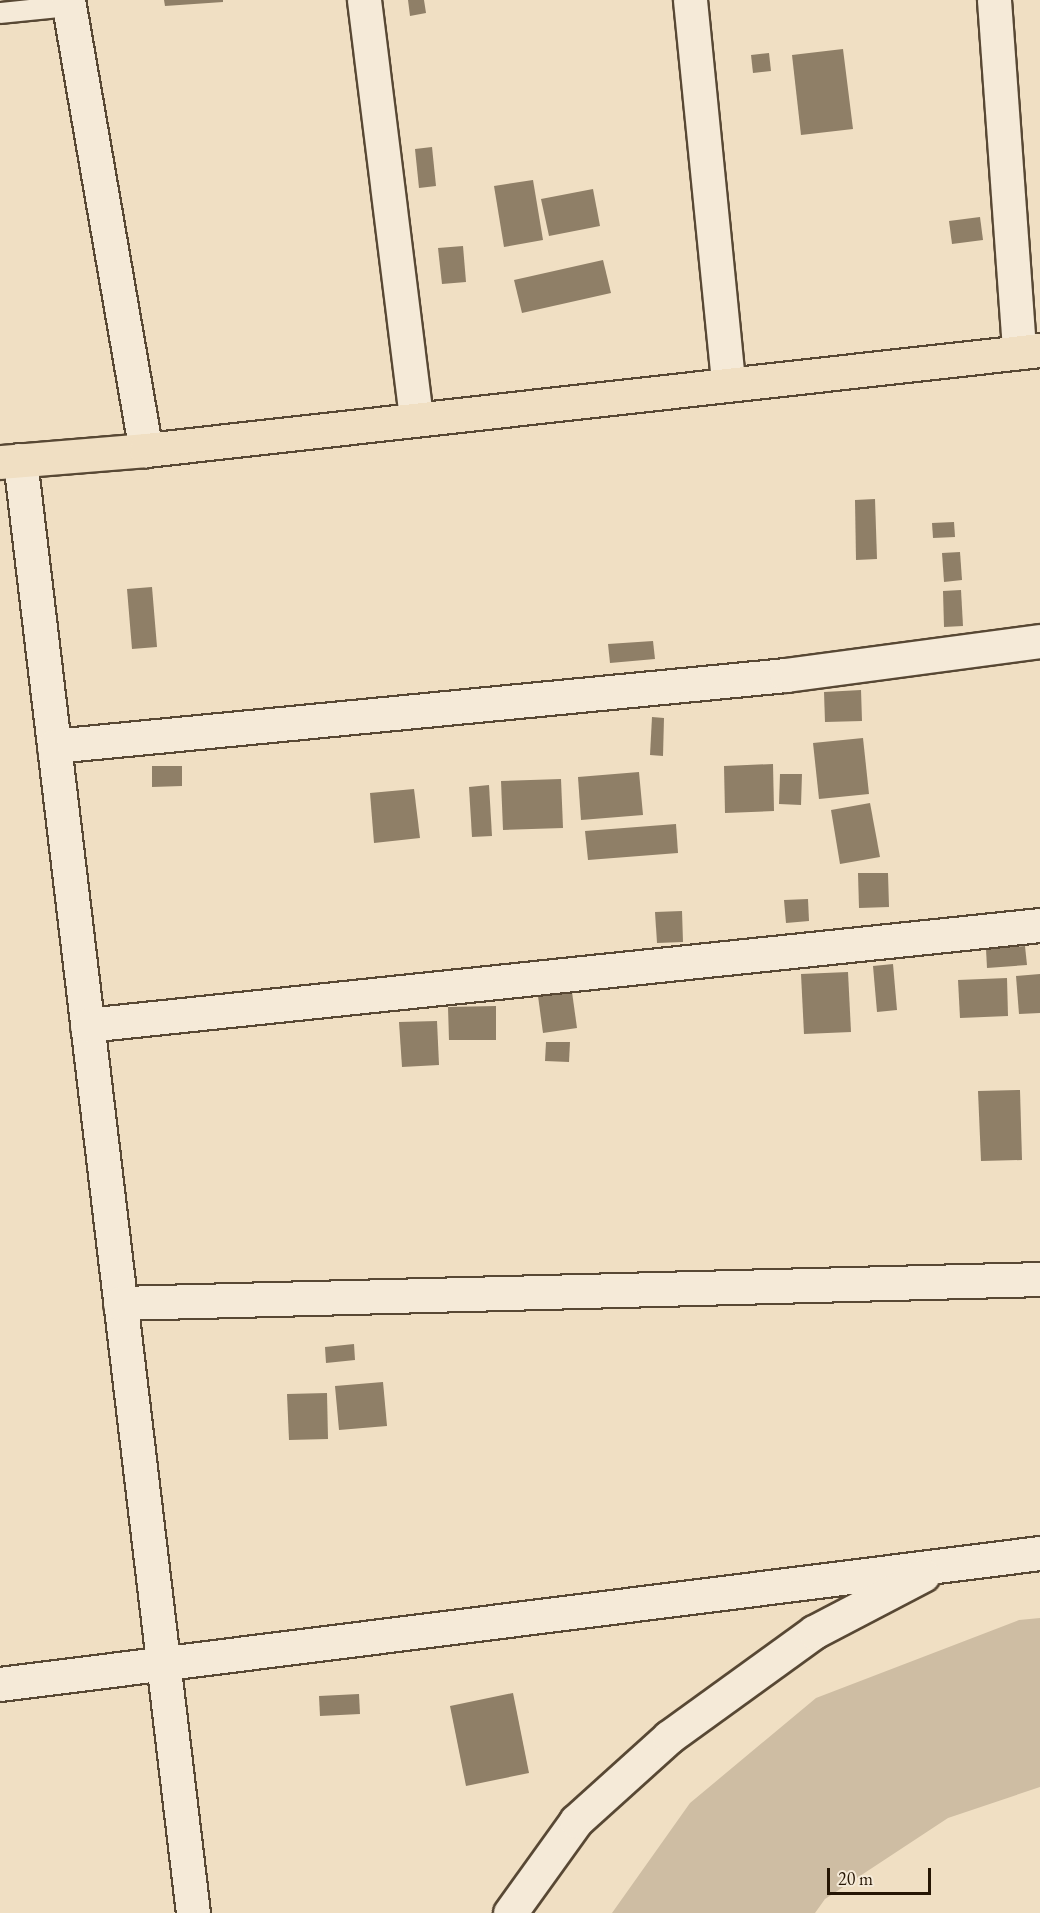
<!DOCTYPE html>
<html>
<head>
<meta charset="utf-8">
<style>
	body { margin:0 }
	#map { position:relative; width:1040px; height:1913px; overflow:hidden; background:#f0dfc3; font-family:"EB Garamond",serif }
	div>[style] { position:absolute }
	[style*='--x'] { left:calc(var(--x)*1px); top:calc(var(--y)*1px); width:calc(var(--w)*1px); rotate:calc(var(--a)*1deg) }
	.green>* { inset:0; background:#cebda3 }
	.building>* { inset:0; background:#8f7f67 }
	.roads { filter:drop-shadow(2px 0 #584834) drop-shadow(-2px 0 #584834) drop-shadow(0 2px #584834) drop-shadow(0 -2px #584834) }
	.lane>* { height:20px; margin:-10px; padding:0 10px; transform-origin:10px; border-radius:10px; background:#f5ead8 }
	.street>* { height:33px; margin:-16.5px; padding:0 16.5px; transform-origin:16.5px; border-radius:16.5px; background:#f5ead8 }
	.highway>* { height:33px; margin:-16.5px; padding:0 16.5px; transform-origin:16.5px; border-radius:16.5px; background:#f0dfc3 }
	span { translate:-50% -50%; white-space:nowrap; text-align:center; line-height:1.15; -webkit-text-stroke:5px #f5ead8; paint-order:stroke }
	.scale { position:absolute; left:827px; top:1868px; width:104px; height:27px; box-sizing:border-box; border:3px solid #261604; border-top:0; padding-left:8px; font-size:18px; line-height:21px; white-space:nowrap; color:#261604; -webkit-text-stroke:4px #f5ead8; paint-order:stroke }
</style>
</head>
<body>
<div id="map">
	<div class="green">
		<i style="clip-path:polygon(1040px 1618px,1040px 1787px,948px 1818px,825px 1899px,815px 1913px,612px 1913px,690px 1803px,816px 1698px,1019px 1620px)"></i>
	</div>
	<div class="building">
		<i style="clip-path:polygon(164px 0,223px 0,223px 2px,165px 6px)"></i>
		<i style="clip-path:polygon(408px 0,424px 0,426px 13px,410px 16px)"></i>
		<i style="clip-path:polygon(843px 49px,853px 129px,801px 135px,792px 55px)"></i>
		<i style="clip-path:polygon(769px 53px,771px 71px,753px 73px,751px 55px)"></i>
		<i style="clip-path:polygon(432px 147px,436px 186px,419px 188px,415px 149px)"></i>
		<i style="clip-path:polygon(533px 180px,543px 240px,504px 247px,494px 186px)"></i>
		<i style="clip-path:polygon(593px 189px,600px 226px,549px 236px,541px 199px)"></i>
		<i style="clip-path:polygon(980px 217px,983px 240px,952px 244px,949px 221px)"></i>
		<i style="clip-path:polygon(463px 246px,466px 282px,442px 284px,438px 248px)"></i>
		<i style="clip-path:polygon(603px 260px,611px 293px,522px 313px,514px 280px)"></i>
		<i style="clip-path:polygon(875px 499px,877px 559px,856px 560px,855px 500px)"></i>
		<i style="clip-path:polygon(954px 522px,955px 537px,933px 538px,932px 523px)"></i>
		<i style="clip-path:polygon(960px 552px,962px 580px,944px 582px,942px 553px)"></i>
		<i style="clip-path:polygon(152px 587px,157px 647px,132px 649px,127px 589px)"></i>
		<i style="clip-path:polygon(961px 590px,963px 626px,944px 627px,943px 591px)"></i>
		<i style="clip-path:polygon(653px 641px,655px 659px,610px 663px,608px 644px)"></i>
		<i style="clip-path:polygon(861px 690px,862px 721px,825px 722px,824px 692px)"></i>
		<i style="clip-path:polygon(652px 717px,664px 718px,663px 756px,650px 755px)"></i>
		<i style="clip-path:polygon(863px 738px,869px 794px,819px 799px,813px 743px)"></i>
		<i style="clip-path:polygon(773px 764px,774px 811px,725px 813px,724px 766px)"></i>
		<i style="clip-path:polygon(152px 766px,182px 766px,182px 786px,152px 787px)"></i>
		<i style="clip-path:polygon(639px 772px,643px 815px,581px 820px,578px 777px)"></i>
		<i style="clip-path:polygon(780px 774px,802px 774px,801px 805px,779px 804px)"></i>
		<i style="clip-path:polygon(561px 779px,563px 828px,503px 830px,501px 781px)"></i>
		<i style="clip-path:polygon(489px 785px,492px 836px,472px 837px,469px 787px)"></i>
		<i style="clip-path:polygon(414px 789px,420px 838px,374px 843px,370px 793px)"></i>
		<i style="clip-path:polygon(870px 803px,880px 857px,840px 864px,831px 810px)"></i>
		<i style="clip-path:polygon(676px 824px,678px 853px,588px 860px,585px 831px)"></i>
		<i style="clip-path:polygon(858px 873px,888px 873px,889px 907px,859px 908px)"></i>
		<i style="clip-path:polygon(808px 899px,809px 921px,786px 923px,784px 900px)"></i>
		<i style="clip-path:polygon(682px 911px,683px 942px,657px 943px,655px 912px)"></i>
		<i style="clip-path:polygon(1025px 946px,1027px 965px,987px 968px,986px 949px)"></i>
		<i style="clip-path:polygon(893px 964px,897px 1010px,877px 1012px,873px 966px)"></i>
		<i style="clip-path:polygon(848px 972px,851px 1032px,804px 1034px,801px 974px)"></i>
		<i style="clip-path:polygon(1040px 974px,1040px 1013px,1019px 1014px,1016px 976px)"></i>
		<i style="clip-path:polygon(1007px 978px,1008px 1016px,960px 1018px,958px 980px)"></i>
		<i style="clip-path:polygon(572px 992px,577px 1028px,543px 1033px,538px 996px)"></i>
		<i style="clip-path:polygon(496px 1006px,496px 1040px,449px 1040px,448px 1007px)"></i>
		<i style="clip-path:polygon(437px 1021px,439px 1065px,402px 1067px,399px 1022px)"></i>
		<i style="clip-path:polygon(546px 1042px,570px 1042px,569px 1062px,545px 1061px)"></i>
		<i style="clip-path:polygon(1020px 1090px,1022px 1160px,981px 1161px,978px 1091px)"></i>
		<i style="clip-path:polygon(354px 1344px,355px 1360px,326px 1363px,325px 1347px)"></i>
		<i style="clip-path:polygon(383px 1382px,387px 1426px,339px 1430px,335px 1386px)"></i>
		<i style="clip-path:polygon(327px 1393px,328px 1439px,289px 1440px,287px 1394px)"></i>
		<i style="clip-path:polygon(513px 1693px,529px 1773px,466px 1786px,450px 1706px)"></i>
		<i style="clip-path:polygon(359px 1694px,360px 1714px,320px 1716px,319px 1696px)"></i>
	</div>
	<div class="roads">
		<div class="lane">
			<i style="--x:0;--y:13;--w:69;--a:-5.8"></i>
		</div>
		<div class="street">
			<i style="--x:68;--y:0;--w:457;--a:80.2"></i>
			<i style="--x:364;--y:0;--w:421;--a:82.9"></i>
			<i style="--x:690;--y:0;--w:385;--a:84.3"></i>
			<i style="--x:994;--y:0;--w:353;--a:85.9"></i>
			<i style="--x:20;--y:460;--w:1463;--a:83.21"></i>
			<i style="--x:54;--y:746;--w:735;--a:-5.54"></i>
			<i style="--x:786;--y:675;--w:256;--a:-7.6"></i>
			<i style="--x:87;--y:1025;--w:958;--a:-5.99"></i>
			<i style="--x:120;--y:1303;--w:920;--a:-1.49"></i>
			<i style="--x:0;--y:1684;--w:1048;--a:-7.18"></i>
			<i style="--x:510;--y:1913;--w:113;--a:-54.3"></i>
			<i style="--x:576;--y:1821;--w:125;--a:-42.1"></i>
			<i style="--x:669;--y:1737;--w:179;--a:-35.9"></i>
			<i style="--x:814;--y:1632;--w:123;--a:-27.6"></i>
		</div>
		<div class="highway">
			<i style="--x:0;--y:462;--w:146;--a:-4.7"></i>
			<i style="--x:146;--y:450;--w:900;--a:-6.38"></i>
		</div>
	</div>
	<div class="scale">20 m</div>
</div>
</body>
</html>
